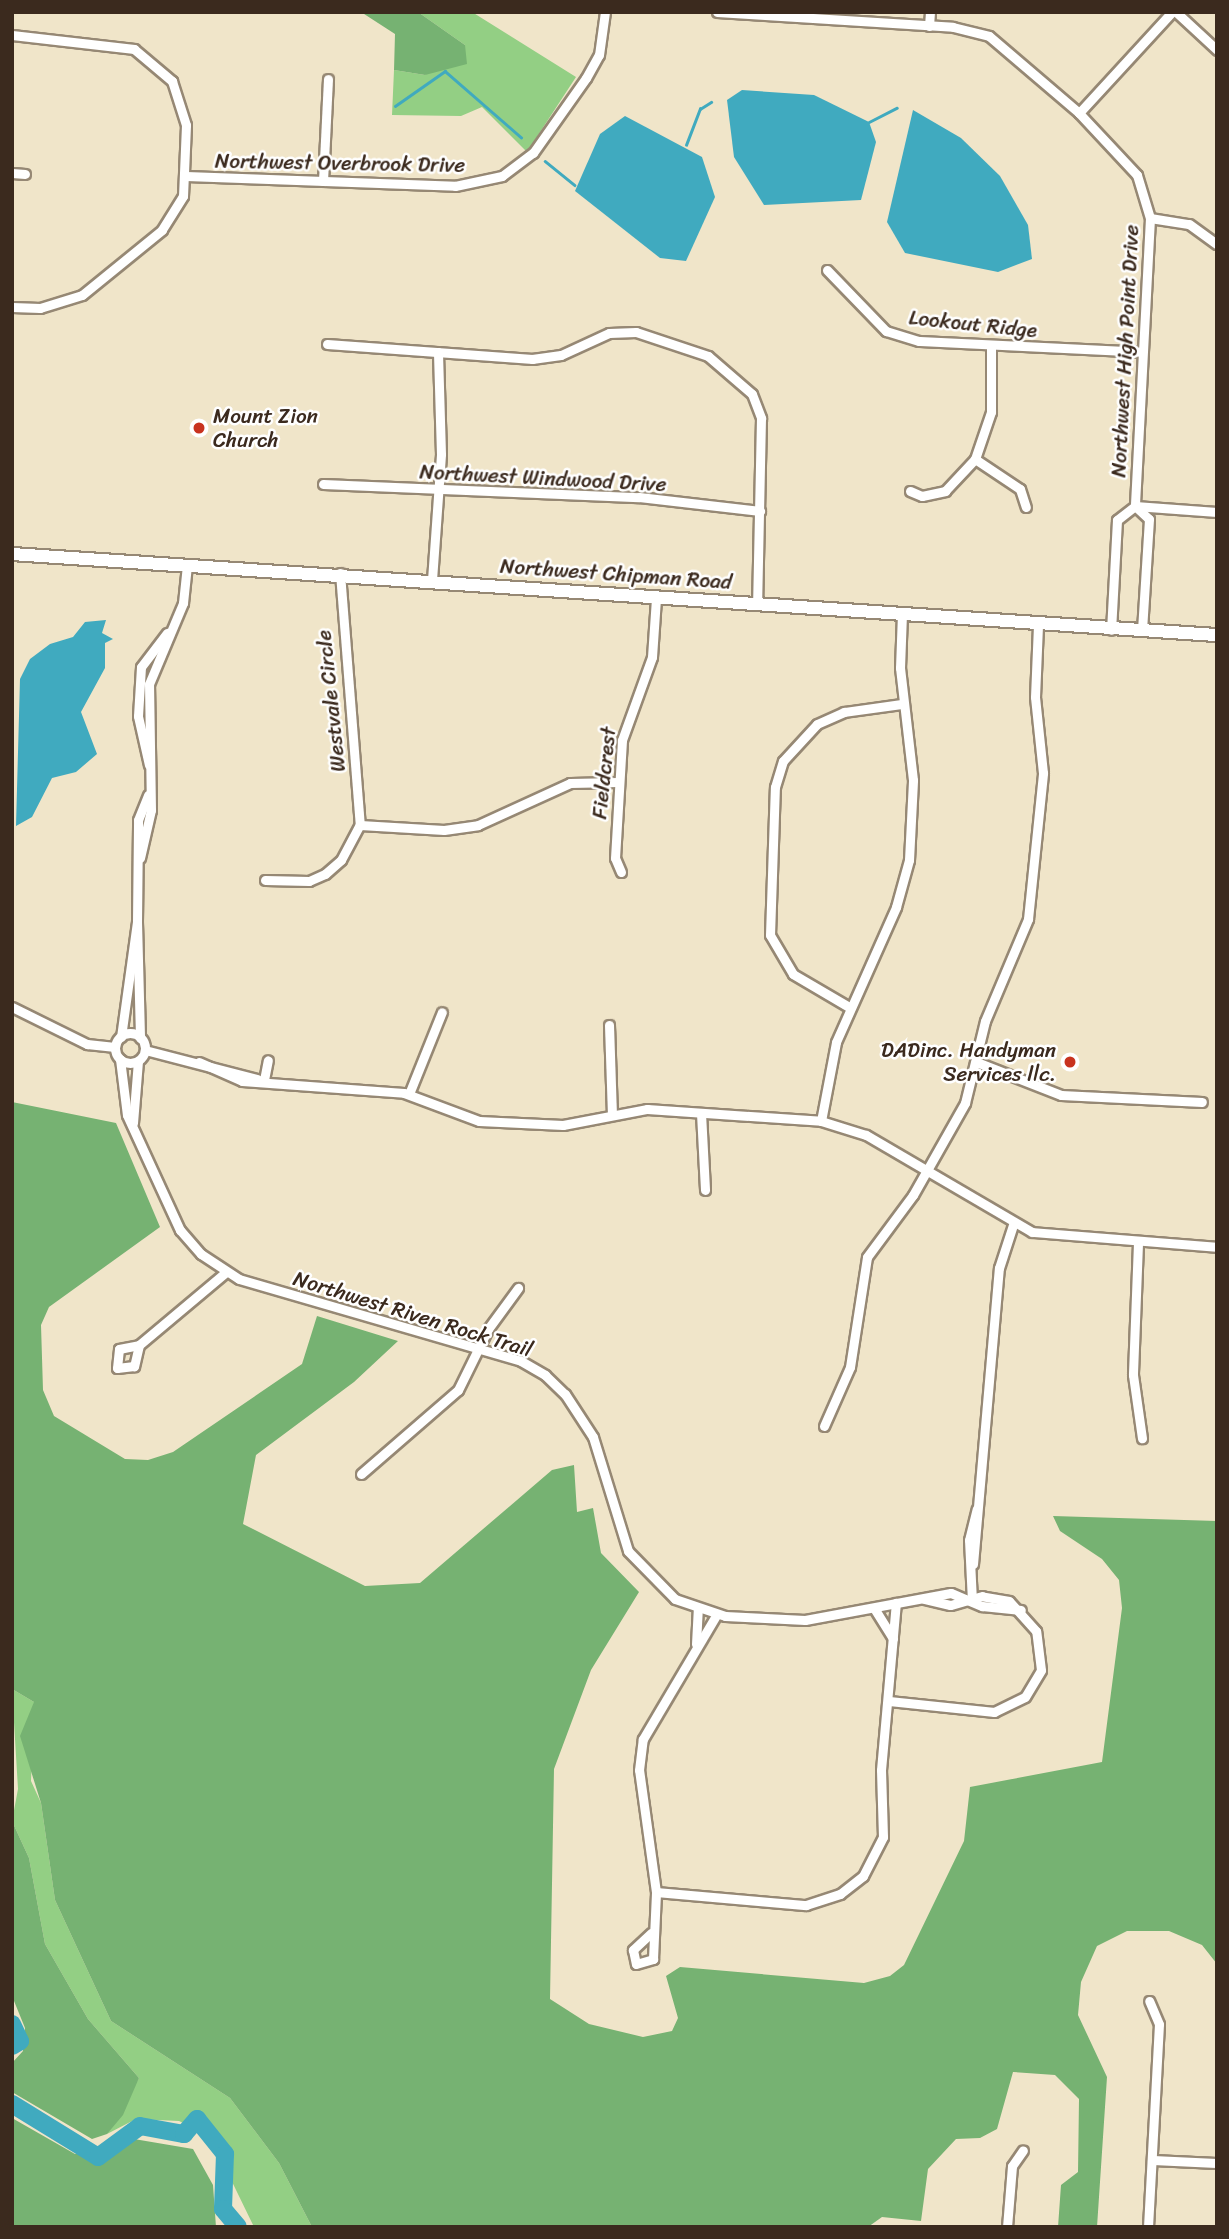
<!DOCTYPE html>
<html>
<head>
<meta charset="utf-8">
<style>
	body { margin:0 }
	#map { position:relative; width:1229px; height:2239px; overflow:hidden; background:#f0e5c9; font-family:Sriracha,sans-serif }
	div>[style] { position:absolute }
	[style*='--x'] { left:calc(var(--x)*1px); top:calc(var(--y)*1px); width:calc(var(--w)*1px); rotate:calc(var(--a)*1deg) }
	.green>* { inset:0; background:#93cf84 }
	.forest>* { inset:0; background:#76b272 }
	.water>* { inset:0; background:#40aabf }
	.stream>* { height:2.5px; margin:-1.25px; padding:0 1.25px; transform-origin:1.25px; border-radius:1.25px; background:#40aabf }
	.river>* { height:18px; margin:-9px; padding:0 9px; transform-origin:9px; border-radius:9px; background:#40aabf }
	.roads { filter:drop-shadow(2px 0 #968874) drop-shadow(-2px 0 #968874) drop-shadow(0 2px #968874) drop-shadow(0 -2px #968874) }
	.minor>* { height:9px; margin:-4.5px; padding:0 4.5px; transform-origin:4.5px; border-radius:4.5px; background:#fff }
	.minor>.ring { margin:-4.5px; padding:0; box-sizing:content-box; background:none; border:9px solid #fff; border-radius:50% }
	.secondary>* { height:12px; margin:-6px; padding:0 6px; transform-origin:6px; border-radius:6px; background:#fff }
	.dots>* { width:19px; height:19px; translate:-50% -50%; box-sizing:border-box; border:4px solid #fff; border-radius:50% }
	span { translate:-50% -50%; white-space:nowrap; text-align:center; line-height:1.15; -webkit-text-stroke:5px #fff; paint-order:stroke }
	.street-label { font-size:21px; color:#3b2a1e }
	.poi-label { font-size:21px; color:#3b2a1e }
	.left { translate:0 -50%; text-align:left }
	.right { translate:-100% -50%; text-align:right }
	.frame { position:absolute; inset:0; border:14px solid #3b2a1e; pointer-events:none }
</style>
</head>
<body>
<div id="map">
	<div class="green">
		<i style="clip-path:polygon(418px 12px,472px 12px,576px 77px,527px 152px,482px 107px,461px 116px,392px 115px,394px 70px,425px 75px,465px 45px)"></i>
		<i style="clip-path:polygon(12px 1689px,34px 1702px,31px 1781px,41px 1803px,55px 1900px,111px 2021px,230px 2098px,279px 2163px,312px 2227px,254px 2227px,219px 2155px,200px 2131px,179px 2121px,136px 2119px,107px 2134px,139px 2078px,88px 2019px,45px 1944px,29px 1858px,12px 1821px,18px 1789px)"></i>
	</div>
	<div class="forest">
		<i style="clip-path:polygon(361px 12px,418px 12px,465px 45px,467px 64px,425px 75px,394px 70px,395px 34px)"></i>
		<i style="clip-path:polygon(12px 1102px,116px 1123px,160px 1227px,49px 1307px,41px 1325px,43px 1390px,54px 1416px,125px 1459px,148px 1460px,173px 1452px,302px 1364px,317px 1316px,398px 1341px,354px 1382px,256px 1455px,243px 1524px,365px 1586px,420px 1583px,552px 1470px,574px 1465px,577px 1512px,593px 1508px,601px 1553px,639px 1592px,591px 1670px,554px 1769px,550px 1999px,589px 2024px,643px 2037px,672px 2031px,678px 2018px,666px 1976px,680px 1967px,864px 1983px,890px 1976px,904px 1965px,964px 1841px,970px 1787px,1102px 1762px,1122px 1608px,1119px 1580px,1102px 1559px,1060px 1531px,1053px 1516px,1217px 1521px,1217px 1964px,1202px 1945px,1169px 1931px,1127px 1931px,1097px 1946px,1081px 1982px,1078px 2015px,1107px 2077px,1097px 2227px,1058px 2227px,1061px 2185px,1078px 2172px,1079px 2099px,1055px 2075px,1013px 2072px,997px 2129px,980px 2138px,956px 2139px,928px 2169px,921px 2221px,882px 2217px,868px 2227px,312px 2227px,279px 2163px,230px 2098px,111px 2021px,55px 1900px,41px 1803px,20px 1736px,34px 1702px,12px 1689px)"></i>
		<i style="clip-path:polygon(12px 1821px,29px 1858px,45px 1944px,88px 2019px,139px 2078px,123px 2115px,107px 2134px,92px 2139px,12px 2092px,12px 2063px,23px 2051px,25px 2028px,12px 1996px)"></i>
		<i style="clip-path:polygon(12px 2118px,75px 2154px,134px 2139px,193px 2149px,213px 2185px,216px 2227px,12px 2227px)"></i>
	</div>
	<div class="water">
		<i style="clip-path:polygon(742px 90px,814px 95px,869px 122px,876px 142px,861px 200px,764px 205px,734px 157px,727px 100px)"></i>
		<i style="clip-path:polygon(913px 110px,961px 138px,1000px 176px,1028px 225px,1032px 259px,998px 272px,905px 253px,887px 222px)"></i>
		<i style="clip-path:polygon(625px 116px,702px 157px,715px 197px,686px 261px,660px 258px,575px 191px,600px 134px)"></i>
		<i style="clip-path:polygon(106px 620px,102px 633px,113px 639px,105px 643px,105px 668px,81px 712px,97px 754px,76px 772px,52px 778px,32px 817px,16px 826px,20px 679px,30px 659px,50px 644px,73px 637px,85px 622px)"></i>
	</div>
	<div class="stream">
		<i style="--x:395;--y:106;--w:61;--a:-35"></i>
		<i style="--x:445;--y:71;--w:101;--a:41"></i>
		<i style="--x:869;--y:122;--w:31;--a:-27"></i>
		<i style="--x:686;--y:145;--w:39;--a:-69"></i>
		<i style="--x:700;--y:109;--w:13;--a:-32"></i>
		<i style="--x:545;--y:161;--w:38;--a:39"></i>
	</div>
	<div class="river">
		<i style="--x:12;--y:2024;--w:19;--a:65"></i>
		<i style="--x:20;--y:2041;--w:9;--a:148"></i>
		<i style="--x:12;--y:2104;--w:101;--a:31.6"></i>
		<i style="--x:98;--y:2157;--w:52;--a:-36.4"></i>
		<i style="--x:140;--y:2126;--w:45;--a:10.3"></i>
		<i style="--x:184;--y:2134;--w:20;--a:-49"></i>
		<i style="--x:197;--y:2119;--w:45;--a:51.3"></i>
		<i style="--x:225;--y:2154;--w:55;--a:92.1"></i>
		<i style="--x:223;--y:2209;--w:23;--a:50"></i>
	</div>
	<div class="roads">
		<div class="minor">
			<i style="--x:717;--y:12;--w:236;--a:3.6"></i>
			<i style="--x:953;--y:27;--w:37;--a:14"></i>
			<i style="--x:989;--y:36;--w:118;--a:40.5"></i>
			<i style="--x:1079;--y:113;--w:85;--a:46.9"></i>
			<i style="--x:1137;--y:175;--w:45;--a:73.2"></i>
			<i style="--x:1150;--y:218;--w:288;--a:93"></i>
			<i style="--x:1135;--y:506;--w:23;--a:142"></i>
			<i style="--x:1117;--y:520;--w:110;--a:93.1"></i>
			<i style="--x:1176;--y:12;--w:56;--a:42.8"></i>
			<i style="--x:929;--y:26;--w:14;--a:-86"></i>
			<i style="--x:12;--y:35;--w:123;--a:6.5"></i>
			<i style="--x:134;--y:49;--w:50;--a:40.1"></i>
			<i style="--x:172;--y:81;--w:46;--a:72.3"></i>
			<i style="--x:186;--y:125;--w:71;--a:92.4"></i>
			<i style="--x:183;--y:196;--w:40;--a:122"></i>
			<i style="--x:162;--y:230;--w:103;--a:140.9"></i>
			<i style="--x:82;--y:295;--w:44;--a:162.8"></i>
			<i style="--x:40;--y:308;--w:28;--a:-178"></i>
			<i style="--x:1079;--y:113;--w:137;--a:-47.4"></i>
			<i style="--x:12;--y:173;--w:13;--a:4"></i>
			<i style="--x:186;--y:176;--w:269;--a:2.1"></i>
			<i style="--x:455;--y:186;--w:48;--a:-12"></i>
			<i style="--x:502;--y:176;--w:39;--a:-37"></i>
			<i style="--x:533;--y:153;--w:92;--a:-54.8"></i>
			<i style="--x:586;--y:78;--w:26;--a:-61"></i>
			<i style="--x:599;--y:55;--w:43;--a:-82.1"></i>
			<i style="--x:323;--y:181;--w:102;--a:-87.2"></i>
			<i style="--x:1150;--y:218;--w:39;--a:9"></i>
			<i style="--x:1189;--y:224;--w:34;--a:36"></i>
			<i style="--x:827;--y:270;--w:85;--a:46"></i>
			<i style="--x:886;--y:331;--w:34;--a:17"></i>
			<i style="--x:919;--y:341;--w:223;--a:2.8"></i>
			<i style="--x:327;--y:344;--w:206;--a:4.2"></i>
			<i style="--x:532;--y:359;--w:29;--a:-8"></i>
			<i style="--x:561;--y:355;--w:53;--a:-24.6"></i>
			<i style="--x:609;--y:333;--w:27;--a:-2"></i>
			<i style="--x:636;--y:332;--w:76;--a:18.4"></i>
			<i style="--x:708;--y:356;--w:58;--a:40.8"></i>
			<i style="--x:752;--y:394;--w:26;--a:69"></i>
			<i style="--x:761;--y:418;--w:186;--a:91.2"></i>
			<i style="--x:975;--y:459;--w:54;--a:33.7"></i>
			<i style="--x:1020;--y:489;--w:19;--a:72"></i>
			<i style="--x:323;--y:484;--w:316;--a:2.4"></i>
			<i style="--x:639;--y:497;--w:122;--a:6.6"></i>
			<i style="--x:910;--y:491;--w:13;--a:23"></i>
			<i style="--x:922;--y:496;--w:24;--a:-12"></i>
			<i style="--x:945;--y:491;--w:44;--a:-46.8"></i>
			<i style="--x:975;--y:459;--w:50;--a:-71.2"></i>
			<i style="--x:991;--y:412;--w:65;--a:-90"></i>
			<i style="--x:1135;--y:506;--w:19;--a:43"></i>
			<i style="--x:1149;--y:519;--w:112;--a:93.6"></i>
			<i style="--x:1135;--y:506;--w:82;--a:4.2"></i>
			<i style="--x:340;--y:573;--w:253;--a:85.5"></i>
			<i style="--x:432;--y:580;--w:126;--a:-85.9"></i>
			<i style="--x:441;--y:454;--w:102;--a:-91.7"></i>
			<i style="--x:149;--y:765;--w:50;--a:-102.7"></i>
			<i style="--x:138;--y:716;--w:49;--a:-86.5"></i>
			<i style="--x:141;--y:667;--w:43;--a:-52.6"></i>
			<i style="--x:360;--y:825;--w:84;--a:3.4"></i>
			<i style="--x:444;--y:830;--w:34;--a:-8"></i>
			<i style="--x:478;--y:825;--w:101;--a:-24.5"></i>
			<i style="--x:570;--y:783;--w:48;--a:-1.2"></i>
			<i style="--x:140;--y:858;--w:49;--a:-77.1"></i>
			<i style="--x:151;--y:810;--w:126;--a:-90.9"></i>
			<i style="--x:149;--y:684;--w:88;--a:-67.2"></i>
			<i style="--x:183;--y:603;--w:38;--a:-84"></i>
			<i style="--x:621;--y:872;--w:15;--a:-113"></i>
			<i style="--x:615;--y:858;--w:118;--a:-86.6"></i>
			<i style="--x:622;--y:740;--w:88;--a:-70.1"></i>
			<i style="--x:652;--y:657;--w:59;--a:-86.1"></i>
			<i style="--x:265;--y:880;--w:44;--a:1.3"></i>
			<i style="--x:309;--y:881;--w:17;--a:-24"></i>
			<i style="--x:325;--y:874;--w:21;--a:-41"></i>
			<i style="--x:341;--y:860;--w:40;--a:-62"></i>
			<i style="--x:137;--y:922;--w:116;--a:88.5"></i>
			<i style="--x:12;--y:1007;--w:84;--a:26.3"></i>
			<i style="--x:87;--y:1044;--w:28;--a:6"></i>
			<i style="--x:849;--y:1007;--w:65;--a:-149.5"></i>
			<i style="--x:793;--y:974;--w:45;--a:-120.5"></i>
			<i style="--x:770;--y:935;--w:148;--a:-88.1"></i>
			<i style="--x:775;--y:787;--w:27;--a:-73"></i>
			<i style="--x:783;--y:761;--w:50;--a:-47.4"></i>
			<i style="--x:817;--y:724;--w:30;--a:-24"></i>
			<i style="--x:844;--y:712;--w:59;--a:-7.9"></i>
			<i style="--x:609;--y:1025;--w:89;--a:88.1"></i>
			<i class="ring" style="left:115px;top:1033px;width:21px;height:21px"></i>
			<i style="--x:121;--y:1037;--w:116;--a:-82.1"></i>
			<i style="--x:137;--y:922;--w:102;--a:-89.4"></i>
			<i style="--x:138;--y:820;--w:27;--a:-68"></i>
			<i style="--x:145;--y:1050;--w:116;--a:14.5"></i>
			<i style="--x:120;--y:1059;--w:56;--a:82.9"></i>
			<i style="--x:127;--y:1115;--w:127;--a:65.3"></i>
			<i style="--x:180;--y:1230;--w:32;--a:49"></i>
			<i style="--x:201;--y:1254;--w:45;--a:33.3"></i>
			<i style="--x:239;--y:1279;--w:294;--a:16.2"></i>
			<i style="--x:521;--y:1361;--w:28;--a:30"></i>
			<i style="--x:545;--y:1375;--w:28;--a:44"></i>
			<i style="--x:565;--y:1394;--w:51;--a:56.9"></i>
			<i style="--x:593;--y:1437;--w:119;--a:72.9"></i>
			<i style="--x:628;--y:1551;--w:67;--a:45.6"></i>
			<i style="--x:675;--y:1599;--w:53;--a:18.8"></i>
			<i style="--x:725;--y:1616;--w:80;--a:2.9"></i>
			<i style="--x:805;--y:1620;--w:148;--a:-10.5"></i>
			<i style="--x:951;--y:1593;--w:34;--a:23"></i>
			<i style="--x:982;--y:1606;--w:39;--a:6"></i>
			<i style="--x:199;--y:1062;--w:47;--a:23.8"></i>
			<i style="--x:242;--y:1081;--w:162;--a:4.2"></i>
			<i style="--x:404;--y:1093;--w:80;--a:20.5"></i>
			<i style="--x:479;--y:1121;--w:84;--a:2.7"></i>
			<i style="--x:563;--y:1125;--w:86;--a:-10.8"></i>
			<i style="--x:647;--y:1109;--w:174;--a:3.9"></i>
			<i style="--x:821;--y:1121;--w:47;--a:17.3"></i>
			<i style="--x:866;--y:1135;--w:192;--a:30.3"></i>
			<i style="--x:1032;--y:1232;--w:186;--a:4.6"></i>
			<i style="--x:979;--y:1063;--w:88;--a:21.3"></i>
			<i style="--x:1061;--y:1095;--w:141;--a:2.8"></i>
			<i style="--x:264;--y:1080;--w:20;--a:-79"></i>
			<i style="--x:409;--y:1094;--w:88;--a:-68.1"></i>
			<i style="--x:701;--y:1113;--w:77;--a:87"></i>
			<i style="--x:821;--y:1121;--w:80;--a:-79.2"></i>
			<i style="--x:836;--y:1042;--w:148;--a:-66"></i>
			<i style="--x:896;--y:907;--w:49;--a:-74.5"></i>
			<i style="--x:909;--y:860;--w:80;--a:-87.1"></i>
			<i style="--x:913;--y:780;--w:113;--a:-96.6"></i>
			<i style="--x:900;--y:668;--w:54;--a:-87.9"></i>
			<i style="--x:133;--y:1123;--w:62;--a:-85.4"></i>
			<i style="--x:1138;--y:1243;--w:132;--a:92.2"></i>
			<i style="--x:1133;--y:1375;--w:64;--a:81.9"></i>
			<i style="--x:139;--y:1345;--w:22;--a:103"></i>
			<i style="--x:134;--y:1366;--w:17;--a:173"></i>
			<i style="--x:117;--y:1368;--w:19;--a:-84"></i>
			<i style="--x:119;--y:1349;--w:20;--a:-11"></i>
			<i style="--x:139;--y:1345;--w:114;--a:-40"></i>
			<i style="--x:824;--y:1426;--w:64;--a:-66.2"></i>
			<i style="--x:850;--y:1367;--w:111;--a:-81.2"></i>
			<i style="--x:867;--y:1257;--w:77;--a:-53.4"></i>
			<i style="--x:913;--y:1195;--w:106;--a:-60.5"></i>
			<i style="--x:965;--y:1103;--w:84;--a:-76.3"></i>
			<i style="--x:985;--y:1021;--w:111;--a:-67.1"></i>
			<i style="--x:1028;--y:919;--w:147;--a:-84.1"></i>
			<i style="--x:1043;--y:773;--w:76;--a:-96"></i>
			<i style="--x:1035;--y:697;--w:72;--a:-87.6"></i>
			<i style="--x:361;--y:1474;--w:128;--a:-40.9"></i>
			<i style="--x:458;--y:1390;--w:68;--a:-63.8"></i>
			<i style="--x:488;--y:1329;--w:51;--a:-53.8"></i>
			<i style="--x:973;--y:1564;--w:297;--a:-85"></i>
			<i style="--x:999;--y:1268;--w:45;--a:-72"></i>
			<i style="--x:972;--y:1601;--w:61;--a:-92.8"></i>
			<i style="--x:969;--y:1540;--w:32;--a:-76"></i>
			<i style="--x:874;--y:1608;--w:36;--a:58"></i>
			<i style="--x:696;--y:1644;--w:34;--a:-87"></i>
			<i style="--x:889;--y:1701;--w:106;--a:6"></i>
			<i style="--x:994;--y:1712;--w:34;--a:-26"></i>
			<i style="--x:1025;--y:1697;--w:31;--a:-59"></i>
			<i style="--x:1041;--y:1670;--w:39;--a:-97"></i>
			<i style="--x:1036;--y:1631;--w:40;--a:-132"></i>
			<i style="--x:1009;--y:1601;--w:27;--a:-170"></i>
			<i style="--x:982;--y:1596;--w:33;--a:164"></i>
			<i style="--x:950;--y:1605;--w:27;--a:-167"></i>
			<i style="--x:656;--y:1892;--w:151;--a:5"></i>
			<i style="--x:806;--y:1905;--w:36;--a:-18"></i>
			<i style="--x:840;--y:1894;--w:29;--a:-38"></i>
			<i style="--x:863;--y:1876;--w:44;--a:-62.9"></i>
			<i style="--x:883;--y:1837;--w:67;--a:-91.7"></i>
			<i style="--x:881;--y:1770;--w:168;--a:-84.9"></i>
			<i style="--x:651;--y:1933;--w:25;--a:137"></i>
			<i style="--x:633;--y:1950;--w:14;--a:78"></i>
			<i style="--x:636;--y:1964;--w:18;--a:-16"></i>
			<i style="--x:653;--y:1959;--w:67;--a:-87.4"></i>
			<i style="--x:656;--y:1892;--w:123;--a:-97.9"></i>
			<i style="--x:639;--y:1770;--w:31;--a:-83"></i>
			<i style="--x:643;--y:1739;--w:145;--a:-59.4"></i>
			<i style="--x:1152;--y:2160;--w:65;--a:2.6"></i>
			<i style="--x:1007;--y:2227;--w:61;--a:-85.3"></i>
			<i style="--x:1012;--y:2166;--w:19;--a:-55"></i>
			<i style="--x:1148;--y:2227;--w:203;--a:-86.9"></i>
			<i style="--x:1159;--y:2024;--w:25;--a:-113"></i>
		</div>
		<div class="secondary">
			<i style="--x:12;--y:554;--w:1208;--a:3.85"></i>
		</div>
	</div>
	<div class="dots">
		<i style="left:199px;top:428px;background:#c8321e"></i>
		<i style="left:1070px;top:1062px;background:#c8321e"></i>
	</div>
	<div class="street-label">
		<span style="left:340px;top:163px;rotate:1deg">Northwest Overbrook Drive</span>
		<span style="left:973px;top:324px;rotate:6deg">Lookout Ridge</span>
		<span style="left:1125px;top:351px;rotate:-87deg">Northwest High Point Drive</span>
		<span style="left:543px;top:478px;rotate:3deg">Northwest Windwood Drive</span>
		<span style="left:616px;top:574px;rotate:4deg">Northwest Chipman Road</span>
		<span style="left:331px;top:701px;rotate:-96deg">Westvale Circle</span>
		<span style="left:604px;top:773px;rotate:-84deg">Fieldcrest</span>
		<span style="left:413px;top:1314px;rotate:17deg">Northwest Riven Rock Trail</span>
	</div>
	<div class="poi-label">
		<span class="left" style="left:213px;top:428px">Mount Zion<br>Church</span>
		<span class="right" style="left:1056px;top:1062px">DADinc. Handyman<br>Services llc.</span>
	</div>
	<div class="frame"></div>
</div>
</body>
</html>
